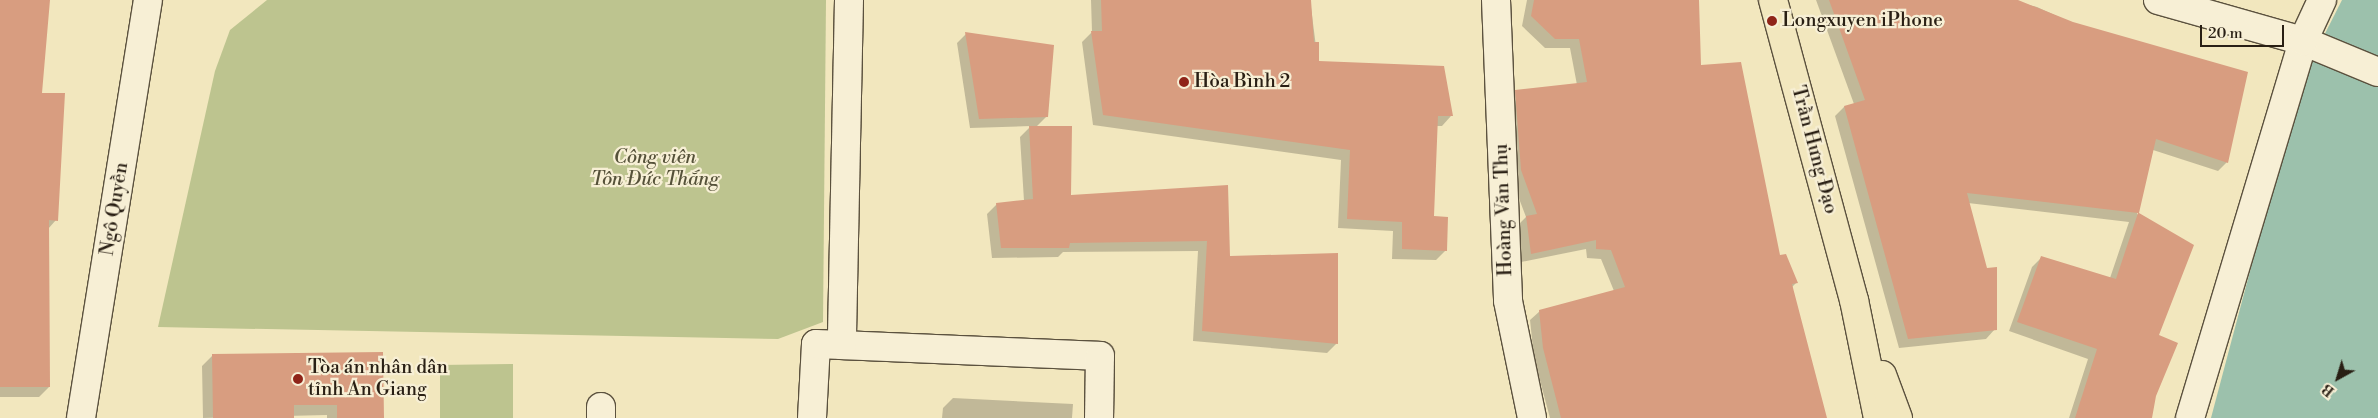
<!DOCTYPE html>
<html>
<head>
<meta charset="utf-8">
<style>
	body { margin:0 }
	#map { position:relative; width:2378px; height:418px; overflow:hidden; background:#f2e7be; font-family:"Libre Bodoni",serif }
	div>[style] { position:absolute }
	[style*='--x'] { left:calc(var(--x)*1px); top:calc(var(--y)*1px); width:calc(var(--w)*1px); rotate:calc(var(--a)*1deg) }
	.green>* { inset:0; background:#bdc48f }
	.water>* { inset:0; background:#9cc1ac }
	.shadow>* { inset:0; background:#0003 }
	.building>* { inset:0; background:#d89d80 }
	.roads { filter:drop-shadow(1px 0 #5b513e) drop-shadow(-1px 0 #5b513e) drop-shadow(0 1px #5b513e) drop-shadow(0 -1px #5b513e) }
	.minor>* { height:28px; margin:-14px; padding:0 14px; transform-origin:14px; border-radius:14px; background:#f7efd5 }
	.highway>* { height:28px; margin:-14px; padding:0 14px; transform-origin:14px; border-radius:14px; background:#f2e7be }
	.dots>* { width:14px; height:14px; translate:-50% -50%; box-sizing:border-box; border:2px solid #f7efd5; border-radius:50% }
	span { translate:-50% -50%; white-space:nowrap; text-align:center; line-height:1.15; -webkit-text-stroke:4.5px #f7efd5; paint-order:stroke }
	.poi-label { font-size:19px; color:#291f14 }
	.left { translate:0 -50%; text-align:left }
	.street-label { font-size:19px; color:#291f14 }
	.park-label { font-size:19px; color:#555139; font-style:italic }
	.north { position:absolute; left:2313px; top:353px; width:50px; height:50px; -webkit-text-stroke:4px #f7efd5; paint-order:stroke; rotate:219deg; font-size:14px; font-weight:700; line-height:20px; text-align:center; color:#291f14 }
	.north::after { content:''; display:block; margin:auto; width:18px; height:22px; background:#291f14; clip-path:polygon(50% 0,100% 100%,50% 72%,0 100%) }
	.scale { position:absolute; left:2200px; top:25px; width:84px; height:22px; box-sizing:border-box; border:2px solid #291f14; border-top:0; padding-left:6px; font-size:15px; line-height:18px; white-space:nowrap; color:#291f14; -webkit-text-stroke:4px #f7efd5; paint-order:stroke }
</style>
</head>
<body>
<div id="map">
	<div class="green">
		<i style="clip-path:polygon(267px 0,826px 0,823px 322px,778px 339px,158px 327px,215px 71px,230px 30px)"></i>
		<i style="clip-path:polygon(513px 364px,513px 418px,440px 418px,440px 365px)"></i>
	</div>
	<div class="water">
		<i style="clip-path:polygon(2342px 0,2378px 0,2378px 418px,2211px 418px,2300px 83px)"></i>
	</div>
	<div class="shadow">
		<i style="clip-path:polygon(0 0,49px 0,40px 94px,56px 220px,48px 229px,49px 387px,39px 397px,0 397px)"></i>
		<i style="clip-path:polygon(1091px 0,1310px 0,1318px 62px,1443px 67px,1451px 116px,1442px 126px,1437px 126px,1432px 217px,1446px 250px,1436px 260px,1392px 259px,1393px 231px,1338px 228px,1341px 160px,1093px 125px,1082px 42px,1092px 32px)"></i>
		<i style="clip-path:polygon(1527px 0,1698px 0,1699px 67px,1779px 257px,1797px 282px,1792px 287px,1826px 418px,1550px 418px,1534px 358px,1530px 320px,1540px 311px,1614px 291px,1601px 259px,1587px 258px,1586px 249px,1521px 262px,1517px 226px,1526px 217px,1512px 180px,1506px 101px,1516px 91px,1577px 85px,1570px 48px,1545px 48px,1522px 26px)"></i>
		<i style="clip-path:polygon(1816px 0,2010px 0,2037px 7px,2072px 23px,2227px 162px,2218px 171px,2153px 150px,2137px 214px,2192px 246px,2157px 335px,2155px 396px,2150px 418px,2069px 418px,2088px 359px,2009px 331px,2032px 267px,2041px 258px,2110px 278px,2129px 222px,1968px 203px,1995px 329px,1986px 339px,1899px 348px,1835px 116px,1844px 107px,1854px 104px)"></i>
		<i style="clip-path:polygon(966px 34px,1047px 116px,1036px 127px,1069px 196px,1226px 186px,1229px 257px,1337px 343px,1327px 353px,1193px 341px,1198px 251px,1063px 252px,1058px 257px,992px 258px,987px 214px,997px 204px,1024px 201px,1020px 137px,1031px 126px,970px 128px,957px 43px)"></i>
		<i style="clip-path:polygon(213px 355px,383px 418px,327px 418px,327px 415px,203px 418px,202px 366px)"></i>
		<i style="clip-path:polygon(953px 398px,1073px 404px,1072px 418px,942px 418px,943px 408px)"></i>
	</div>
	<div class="building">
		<i style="clip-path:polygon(0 0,50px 0,42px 93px,65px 93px,58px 221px,49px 220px,50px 387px,0 387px)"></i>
		<i style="clip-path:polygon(1101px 0,1311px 0,1314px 42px,1319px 42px,1319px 61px,1444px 66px,1453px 116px,1438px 116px,1434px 216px,1448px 217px,1447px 251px,1402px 249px,1402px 222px,1347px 219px,1350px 150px,1103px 115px,1091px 31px,1102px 31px)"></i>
		<i style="clip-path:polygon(1534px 0,1699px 0,1701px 65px,1741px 62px,1780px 255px,1786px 254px,1798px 283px,1792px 284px,1827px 418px,1561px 418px,1543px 348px,1539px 310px,1625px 287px,1611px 250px,1596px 249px,1596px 240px,1531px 254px,1526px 216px,1537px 214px,1521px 170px,1515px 90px,1587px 82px,1579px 39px,1555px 39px,1531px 16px)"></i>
		<i style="clip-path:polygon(1829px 0,2018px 0,2073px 22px,2248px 72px,2228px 163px,2156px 139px,2139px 213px,2194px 245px,2159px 335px,2178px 343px,2156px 396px,2152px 418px,2075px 418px,2097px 349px,2017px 322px,2041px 256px,2116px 279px,2138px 213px,1967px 193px,1987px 268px,1997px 267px,1997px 330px,1908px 339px,1844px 106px,1865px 100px)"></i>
		<i style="clip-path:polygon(965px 32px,1054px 45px,1048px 117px,979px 119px)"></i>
		<i style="clip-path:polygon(1029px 126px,1072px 126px,1071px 195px,1228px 185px,1230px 256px,1338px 253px,1338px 344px,1202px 331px,1207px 241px,1070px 243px,1069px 248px,1001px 248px,996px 203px,1033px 199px)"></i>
		<i style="clip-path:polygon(383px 352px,384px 418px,337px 418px,337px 405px,294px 405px,294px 418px,213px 418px,212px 354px)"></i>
	</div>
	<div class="roads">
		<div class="minor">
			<i style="--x:849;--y:0;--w:345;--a:91.2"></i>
			<i style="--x:842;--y:345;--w:258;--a:2.4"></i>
			<i style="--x:1100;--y:356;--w:62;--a:90.9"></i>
			<i style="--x:1496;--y:0;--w:301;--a:87.7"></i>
			<i style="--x:1508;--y:301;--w:119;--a:78.4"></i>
			<i style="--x:2158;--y:0;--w:151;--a:15.8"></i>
			<i style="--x:2303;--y:41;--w:81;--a:22.5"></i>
			<i style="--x:81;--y:418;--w:423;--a:-80.9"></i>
			<i style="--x:601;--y:418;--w:11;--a:-90"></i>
			<i style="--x:812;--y:418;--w:74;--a:-86.9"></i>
			<i style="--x:816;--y:344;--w:26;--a:2"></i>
			<i style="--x:2190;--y:418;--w:394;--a:-73.3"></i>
			<i style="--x:2303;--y:41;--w:45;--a:-65.1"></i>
		</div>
		<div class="highway">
			<i style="--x:1773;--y:0;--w:311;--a:74.9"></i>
			<i style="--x:1854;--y:300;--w:120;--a:78.5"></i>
			<i style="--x:1882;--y:375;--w:46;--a:69.6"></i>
		</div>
	</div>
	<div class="dots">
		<i style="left:1772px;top:21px;background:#8f2418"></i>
		<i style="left:1184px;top:82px;background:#8f2418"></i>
		<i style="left:298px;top:379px;background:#8f2418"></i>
	</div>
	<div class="poi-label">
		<span class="left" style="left:1782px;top:21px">Longxuyen iPhone</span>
		<span class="left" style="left:1194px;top:82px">Hòa Bình 2</span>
		<span class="left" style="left:308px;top:379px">Tòa án nhân dân<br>tỉnh An Giang</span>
	</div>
	<div class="street-label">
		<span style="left:1814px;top:150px;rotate:75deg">Trần Hưng Đạo</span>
		<span style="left:115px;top:209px;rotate:-81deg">Ngô Quyền</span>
		<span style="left:1504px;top:210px;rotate:-92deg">Hoàng Văn Thụ</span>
	</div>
	<div class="park-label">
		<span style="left:655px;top:169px">Công viên<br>Tôn Đức Thắng</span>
	</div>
	<div class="north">B</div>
	<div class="scale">20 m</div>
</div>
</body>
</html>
